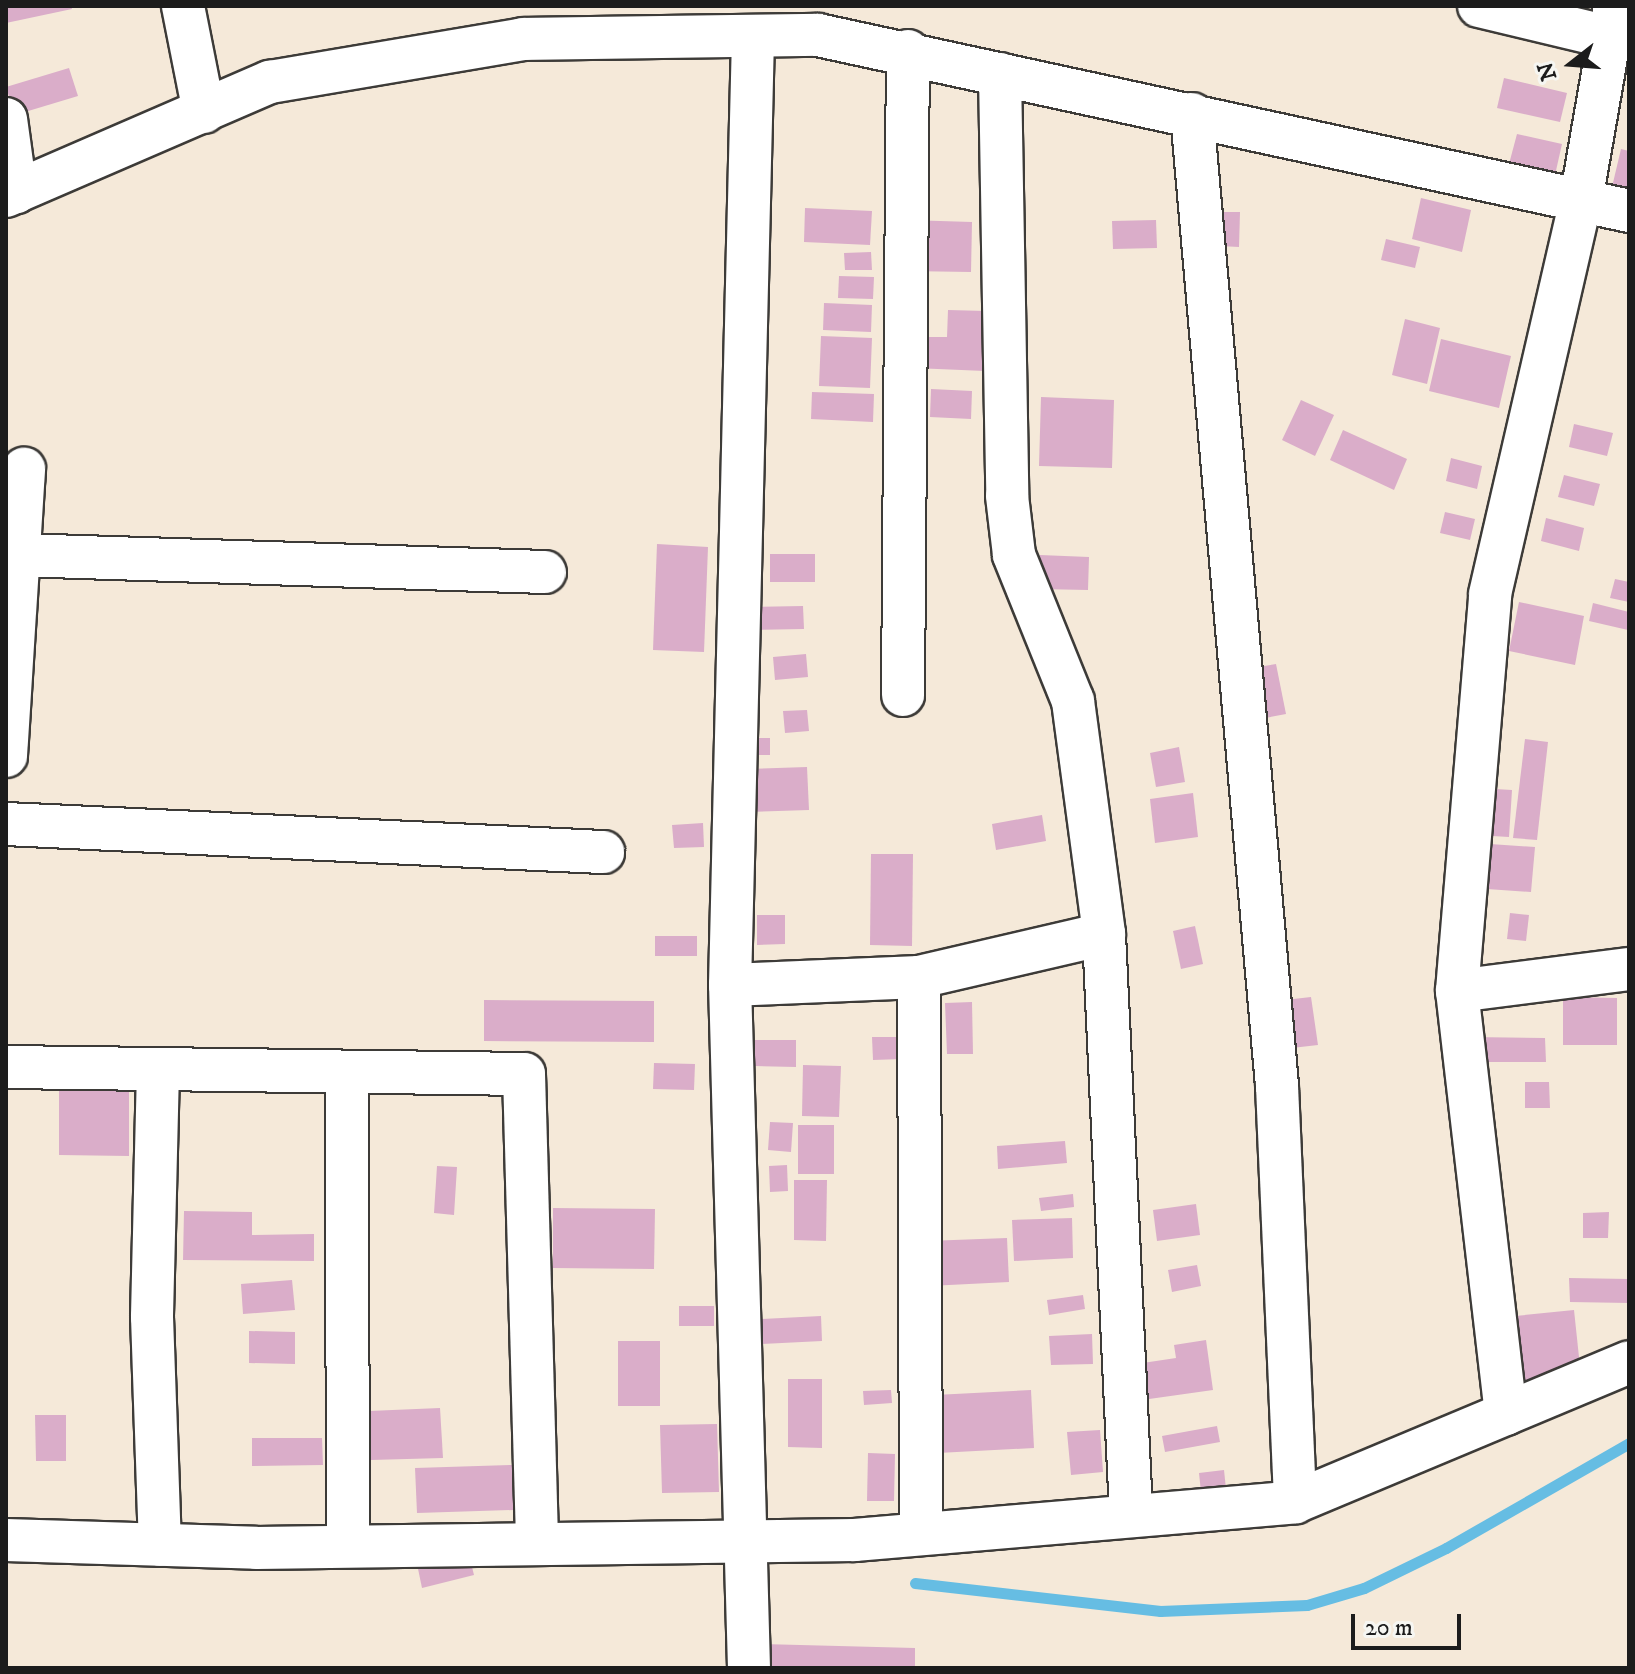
<!DOCTYPE html>
<html>
<head>
<meta charset="utf-8">
<style>
	body { margin:0 }
	#map { position:relative; width:1635px; height:1674px; overflow:hidden; background:#f5e9d9; font-family:"IM FELL DW Pica",serif }
	div>[style] { position:absolute }
	[style*='--x'] { left:calc(var(--x)*1px); top:calc(var(--y)*1px); width:calc(var(--w)*1px); rotate:calc(var(--a)*1deg) }
	.stream>* { height:11px; margin:-5.5px; padding:0 5.5px; transform-origin:5.5px; border-radius:5.5px; background:#66bde3 }
	.building>* { inset:0; background:#daadc9 }
	.roads { filter:drop-shadow(2px 0 #3d3b38) drop-shadow(-2px 0 #3d3b38) drop-shadow(0 2px #3d3b38) drop-shadow(0 -2px #3d3b38) }
	.minor>* { height:42px; margin:-21px; padding:0 21px; transform-origin:21px; border-radius:21px; background:#fff }
	span { translate:-50% -50%; white-space:nowrap; text-align:center; line-height:1.15; -webkit-text-stroke:6px #f6f6f2; paint-order:stroke }
	.frame { position:absolute; inset:0; border:8px solid #1c1c1c; pointer-events:none }
	.north { position:absolute; left:1531px; top:24px; width:80px; height:80px; -webkit-text-stroke:6px #f6f6f2; paint-order:stroke; rotate:253deg; font-size:22px; font-weight:700; line-height:32px; text-align:center; color:#1c1c1c }
	.north::after { content:''; display:block; margin:auto; width:28px; height:36px; background:#1c1c1c; clip-path:polygon(50% 0,100% 100%,50% 72%,0 100%) }
	.scale { position:absolute; left:1351px; top:1614px; width:110px; height:36px; box-sizing:border-box; border:4px solid #1c1c1c; border-top:0; padding-left:10px; font-size:24px; line-height:28px; white-space:nowrap; color:#1c1c1c; -webkit-text-stroke:6px #f6f6f2; paint-order:stroke }
</style>
</head>
<body>
<div id="map">
	<div class="stream">
		<i style="--x:915;--y:1583;--w:247;--a:6.5"></i>
		<i style="--x:1160;--y:1611;--w:147;--a:-2.3"></i>
		<i style="--x:1307;--y:1605;--w:59;--a:-16.6"></i>
		<i style="--x:1364;--y:1588;--w:91;--a:-26"></i>
		<i style="--x:1446;--y:1548;--w:211;--a:-29.8"></i>
	</div>
	<div class="building">
		<i style="clip-path:polygon(6px 6px,71px 6px,72px 9px,6px 23px)"></i>
		<i style="clip-path:polygon(69px 68px,78px 96px,15px 115px,6px 87px)"></i>
		<i style="clip-path:polygon(1504px 78px,1567px 93px,1560px 122px,1497px 108px)"></i>
		<i style="clip-path:polygon(1517px 134px,1562px 144px,1555px 175px,1509px 164px)"></i>
		<i style="clip-path:polygon(1621px 149px,1629px 151px,1629px 191px,1612px 187px)"></i>
		<i style="clip-path:polygon(1421px 198px,1471px 210px,1462px 252px,1412px 239px)"></i>
		<i style="clip-path:polygon(805px 208px,872px 211px,870px 245px,804px 242px)"></i>
		<i style="clip-path:polygon(1222px 212px,1240px 212px,1239px 247px,1220px 246px)"></i>
		<i style="clip-path:polygon(908px 220px,972px 222px,971px 272px,906px 271px)"></i>
		<i style="clip-path:polygon(1156px 220px,1157px 248px,1113px 249px,1112px 221px)"></i>
		<i style="clip-path:polygon(1386px 239px,1420px 247px,1415px 268px,1381px 260px)"></i>
		<i style="clip-path:polygon(871px 252px,872px 270px,845px 270px,844px 253px)"></i>
		<i style="clip-path:polygon(839px 276px,874px 277px,873px 299px,838px 298px)"></i>
		<i style="clip-path:polygon(824px 303px,872px 305px,871px 332px,823px 330px)"></i>
		<i style="clip-path:polygon(948px 310px,986px 311px,985px 371px,914px 368px,915px 337px,947px 337px)"></i>
		<i style="clip-path:polygon(1405px 319px,1440px 328px,1427px 384px,1392px 375px)"></i>
		<i style="clip-path:polygon(821px 336px,872px 338px,870px 388px,819px 386px)"></i>
		<i style="clip-path:polygon(1441px 339px,1511px 356px,1499px 408px,1429px 391px)"></i>
		<i style="clip-path:polygon(931px 389px,972px 391px,971px 419px,930px 417px)"></i>
		<i style="clip-path:polygon(812px 392px,874px 394px,873px 422px,811px 419px)"></i>
		<i style="clip-path:polygon(1041px 397px,1114px 400px,1112px 468px,1039px 466px)"></i>
		<i style="clip-path:polygon(1301px 400px,1334px 415px,1315px 456px,1282px 440px)"></i>
		<i style="clip-path:polygon(1574px 424px,1613px 433px,1607px 456px,1569px 447px)"></i>
		<i style="clip-path:polygon(1343px 430px,1407px 459px,1394px 490px,1330px 460px)"></i>
		<i style="clip-path:polygon(1451px 458px,1482px 466px,1477px 489px,1446px 481px)"></i>
		<i style="clip-path:polygon(1564px 475px,1600px 484px,1594px 506px,1558px 497px)"></i>
		<i style="clip-path:polygon(1445px 512px,1475px 519px,1470px 540px,1440px 533px)"></i>
		<i style="clip-path:polygon(1546px 518px,1584px 528px,1579px 551px,1541px 541px)"></i>
		<i style="clip-path:polygon(657px 544px,708px 547px,704px 652px,653px 650px)"></i>
		<i style="clip-path:polygon(770px 554px,815px 554px,815px 582px,770px 582px)"></i>
		<i style="clip-path:polygon(1040px 555px,1089px 557px,1088px 590px,1039px 589px)"></i>
		<i style="clip-path:polygon(1615px 579px,1629px 582px,1629px 602px,1610px 598px)"></i>
		<i style="clip-path:polygon(1519px 602px,1584px 616px,1575px 665px,1509px 651px)"></i>
		<i style="clip-path:polygon(1593px 603px,1629px 612px,1628px 630px,1589px 621px)"></i>
		<i style="clip-path:polygon(803px 606px,804px 629px,750px 630px,750px 607px)"></i>
		<i style="clip-path:polygon(806px 654px,808px 677px,775px 680px,773px 657px)"></i>
		<i style="clip-path:polygon(1276px 664px,1286px 714px,1255px 720px,1246px 669px)"></i>
		<i style="clip-path:polygon(807px 710px,809px 731px,785px 733px,783px 711px)"></i>
		<i style="clip-path:polygon(749px 738px,770px 738px,770px 755px,749px 755px)"></i>
		<i style="clip-path:polygon(1525px 739px,1548px 742px,1537px 840px,1513px 838px)"></i>
		<i style="clip-path:polygon(1179px 747px,1185px 782px,1156px 787px,1150px 753px)"></i>
		<i style="clip-path:polygon(807px 767px,809px 810px,746px 812px,745px 769px)"></i>
		<i style="clip-path:polygon(1478px 788px,1512px 790px,1509px 837px,1475px 835px)"></i>
		<i style="clip-path:polygon(1193px 793px,1198px 837px,1155px 843px,1150px 799px)"></i>
		<i style="clip-path:polygon(1042px 815px,1046px 841px,996px 850px,992px 824px)"></i>
		<i style="clip-path:polygon(703px 823px,704px 847px,674px 848px,672px 825px)"></i>
		<i style="clip-path:polygon(1490px 844px,1535px 847px,1531px 892px,1487px 889px)"></i>
		<i style="clip-path:polygon(871px 854px,913px 854px,912px 946px,870px 945px)"></i>
		<i style="clip-path:polygon(1510px 913px,1529px 915px,1526px 941px,1507px 939px)"></i>
		<i style="clip-path:polygon(757px 915px,785px 915px,785px 944px,757px 945px)"></i>
		<i style="clip-path:polygon(1195px 926px,1203px 964px,1181px 969px,1173px 931px)"></i>
		<i style="clip-path:polygon(655px 936px,697px 936px,697px 956px,655px 956px)"></i>
		<i style="clip-path:polygon(1311px 997px,1318px 1045px,1283px 1049px,1276px 1001px)"></i>
		<i style="clip-path:polygon(1563px 997px,1617px 998px,1617px 1045px,1563px 1045px)"></i>
		<i style="clip-path:polygon(484px 1000px,654px 1001px,654px 1042px,484px 1041px)"></i>
		<i style="clip-path:polygon(972px 1002px,973px 1054px,947px 1054px,945px 1003px)"></i>
		<i style="clip-path:polygon(872px 1037px,901px 1037px,902px 1059px,873px 1060px)"></i>
		<i style="clip-path:polygon(1471px 1037px,1545px 1038px,1546px 1062px,1471px 1062px)"></i>
		<i style="clip-path:polygon(754px 1040px,796px 1040px,796px 1067px,755px 1066px)"></i>
		<i style="clip-path:polygon(654px 1063px,695px 1064px,694px 1090px,653px 1089px)"></i>
		<i style="clip-path:polygon(803px 1065px,841px 1066px,839px 1117px,802px 1116px)"></i>
		<i style="clip-path:polygon(1525px 1082px,1549px 1082px,1550px 1108px,1525px 1108px)"></i>
		<i style="clip-path:polygon(59px 1087px,129px 1088px,129px 1156px,59px 1155px)"></i>
		<i style="clip-path:polygon(770px 1122px,793px 1123px,791px 1152px,768px 1150px)"></i>
		<i style="clip-path:polygon(798px 1125px,834px 1125px,834px 1174px,798px 1174px)"></i>
		<i style="clip-path:polygon(1065px 1141px,1067px 1163px,998px 1169px,997px 1146px)"></i>
		<i style="clip-path:polygon(787px 1165px,788px 1191px,770px 1192px,769px 1166px)"></i>
		<i style="clip-path:polygon(437px 1166px,457px 1167px,454px 1215px,434px 1213px)"></i>
		<i style="clip-path:polygon(794px 1180px,827px 1180px,826px 1241px,794px 1240px)"></i>
		<i style="clip-path:polygon(1073px 1194px,1074px 1207px,1041px 1211px,1039px 1198px)"></i>
		<i style="clip-path:polygon(1196px 1204px,1200px 1235px,1157px 1241px,1153px 1210px)"></i>
		<i style="clip-path:polygon(553px 1208px,655px 1209px,654px 1269px,553px 1268px)"></i>
		<i style="clip-path:polygon(184px 1211px,252px 1212px,252px 1235px,314px 1234px,314px 1261px,183px 1260px)"></i>
		<i style="clip-path:polygon(1609px 1212px,1608px 1238px,1583px 1238px,1583px 1213px)"></i>
		<i style="clip-path:polygon(1072px 1218px,1073px 1258px,1014px 1261px,1012px 1220px)"></i>
		<i style="clip-path:polygon(1007px 1238px,1009px 1282px,929px 1286px,927px 1241px)"></i>
		<i style="clip-path:polygon(1197px 1265px,1201px 1286px,1172px 1292px,1168px 1270px)"></i>
		<i style="clip-path:polygon(1569px 1278px,1629px 1279px,1629px 1303px,1570px 1302px)"></i>
		<i style="clip-path:polygon(292px 1280px,295px 1310px,243px 1314px,241px 1284px)"></i>
		<i style="clip-path:polygon(1083px 1295px,1085px 1309px,1049px 1315px,1047px 1300px)"></i>
		<i style="clip-path:polygon(679px 1306px,714px 1306px,714px 1326px,679px 1326px)"></i>
		<i style="clip-path:polygon(1574px 1310px,1581px 1376px,1521px 1382px,1515px 1316px)"></i>
		<i style="clip-path:polygon(821px 1316px,822px 1341px,762px 1344px,761px 1319px)"></i>
		<i style="clip-path:polygon(249px 1331px,295px 1332px,295px 1364px,249px 1363px)"></i>
		<i style="clip-path:polygon(1092px 1334px,1093px 1364px,1051px 1365px,1049px 1336px)"></i>
		<i style="clip-path:polygon(1206px 1340px,1213px 1390px,1142px 1400px,1136px 1364px,1176px 1358px,1174px 1345px)"></i>
		<i style="clip-path:polygon(618px 1341px,660px 1341px,660px 1406px,618px 1406px)"></i>
		<i style="clip-path:polygon(788px 1379px,822px 1379px,822px 1448px,788px 1447px)"></i>
		<i style="clip-path:polygon(891px 1390px,892px 1403px,864px 1405px,863px 1391px)"></i>
		<i style="clip-path:polygon(1031px 1390px,1034px 1448px,938px 1453px,935px 1395px)"></i>
		<i style="clip-path:polygon(440px 1408px,443px 1458px,371px 1460px,369px 1411px)"></i>
		<i style="clip-path:polygon(35px 1415px,66px 1415px,66px 1461px,36px 1461px)"></i>
		<i style="clip-path:polygon(717px 1424px,719px 1492px,662px 1493px,660px 1425px)"></i>
		<i style="clip-path:polygon(1217px 1426px,1220px 1442px,1165px 1452px,1162px 1436px)"></i>
		<i style="clip-path:polygon(1100px 1430px,1103px 1472px,1071px 1475px,1067px 1432px)"></i>
		<i style="clip-path:polygon(252px 1438px,322px 1438px,323px 1465px,252px 1466px)"></i>
		<i style="clip-path:polygon(868px 1453px,895px 1454px,894px 1501px,867px 1501px)"></i>
		<i style="clip-path:polygon(512px 1465px,514px 1510px,417px 1513px,415px 1468px)"></i>
		<i style="clip-path:polygon(1224px 1470px,1226px 1489px,1201px 1492px,1199px 1473px)"></i>
		<i style="clip-path:polygon(468px 1551px,474px 1575px,422px 1588px,417px 1564px)"></i>
		<i style="clip-path:polygon(759px 1644px,915px 1648px,915px 1668px,759px 1668px)"></i>
	</div>
	<div class="roads">
		<div class="minor">
			<i style="--x:183;--y:6;--w:108;--a:78.8"></i>
			<i style="--x:1479;--y:6;--w:133;--a:13.5"></i>
			<i style="--x:1000;--y:74;--w:422;--a:89"></i>
			<i style="--x:1007;--y:496;--w:59;--a:83.2"></i>
			<i style="--x:1014;--y:555;--w:157;--a:68"></i>
			<i style="--x:1073;--y:701;--w:235;--a:82.4"></i>
			<i style="--x:1104;--y:934;--w:580;--a:87.33"></i>
			<i style="--x:1192;--y:114;--w:976;--a:85"></i>
			<i style="--x:1277;--y:1086;--w:416;--a:87.5"></i>
			<i style="--x:6;--y:119;--w:74;--a:82.2"></i>
			<i style="--x:6;--y:196;--w:288;--a:-23.4"></i>
			<i style="--x:270;--y:82;--w:257;--a:-9.6"></i>
			<i style="--x:523;--y:39;--w:295;--a:-0.8"></i>
			<i style="--x:818;--y:35;--w:830;--a:12.24"></i>
			<i style="--x:19;--y:555;--w:526;--a:1.85"></i>
			<i style="--x:903;--y:695;--w:644;--a:-89.56"></i>
			<i style="--x:6;--y:756;--w:288;--a:-86.4"></i>
			<i style="--x:6;--y:824;--w:598;--a:2.69"></i>
			<i style="--x:919;--y:977;--w:190;--a:-13.1"></i>
			<i style="--x:730;--y:985;--w:189;--a:-2.4"></i>
			<i style="--x:919;--y:977;--w:557;--a:89.79"></i>
			<i style="--x:1457;--y:991;--w:173;--a:-7.3"></i>
			<i style="--x:6;--y:1067;--w:518;--a:0.77"></i>
			<i style="--x:524;--y:1074;--w:470;--a:88.4"></i>
			<i style="--x:158;--y:1070;--w:247;--a:91.4"></i>
			<i style="--x:152;--y:1317;--w:228;--a:88"></i>
			<i style="--x:347;--y:1072;--w:474;--a:89.9"></i>
			<i style="--x:1506;--y:1414;--w:426;--a:-96.6"></i>
			<i style="--x:1457;--y:991;--w:398;--a:-85.2"></i>
			<i style="--x:1490;--y:594;--w:404;--a:-77"></i>
			<i style="--x:1581;--y:200;--w:197;--a:-80.1"></i>
			<i style="--x:6;--y:1540;--w:250;--a:1.8"></i>
			<i style="--x:256;--y:1548;--w:599;--a:-0.77"></i>
			<i style="--x:855;--y:1540;--w:442;--a:-4.9"></i>
			<i style="--x:1295;--y:1502;--w:362;--a:-22.7"></i>
			<i style="--x:749;--y:1668;--w:683;--a:-91.59"></i>
			<i style="--x:730;--y:985;--w:949;--a:-88.61"></i>
		</div>
	</div>
	<div class="frame"></div>
	<div class="north">N</div>
	<div class="scale">20 m</div>
</div>
</body>
</html>
